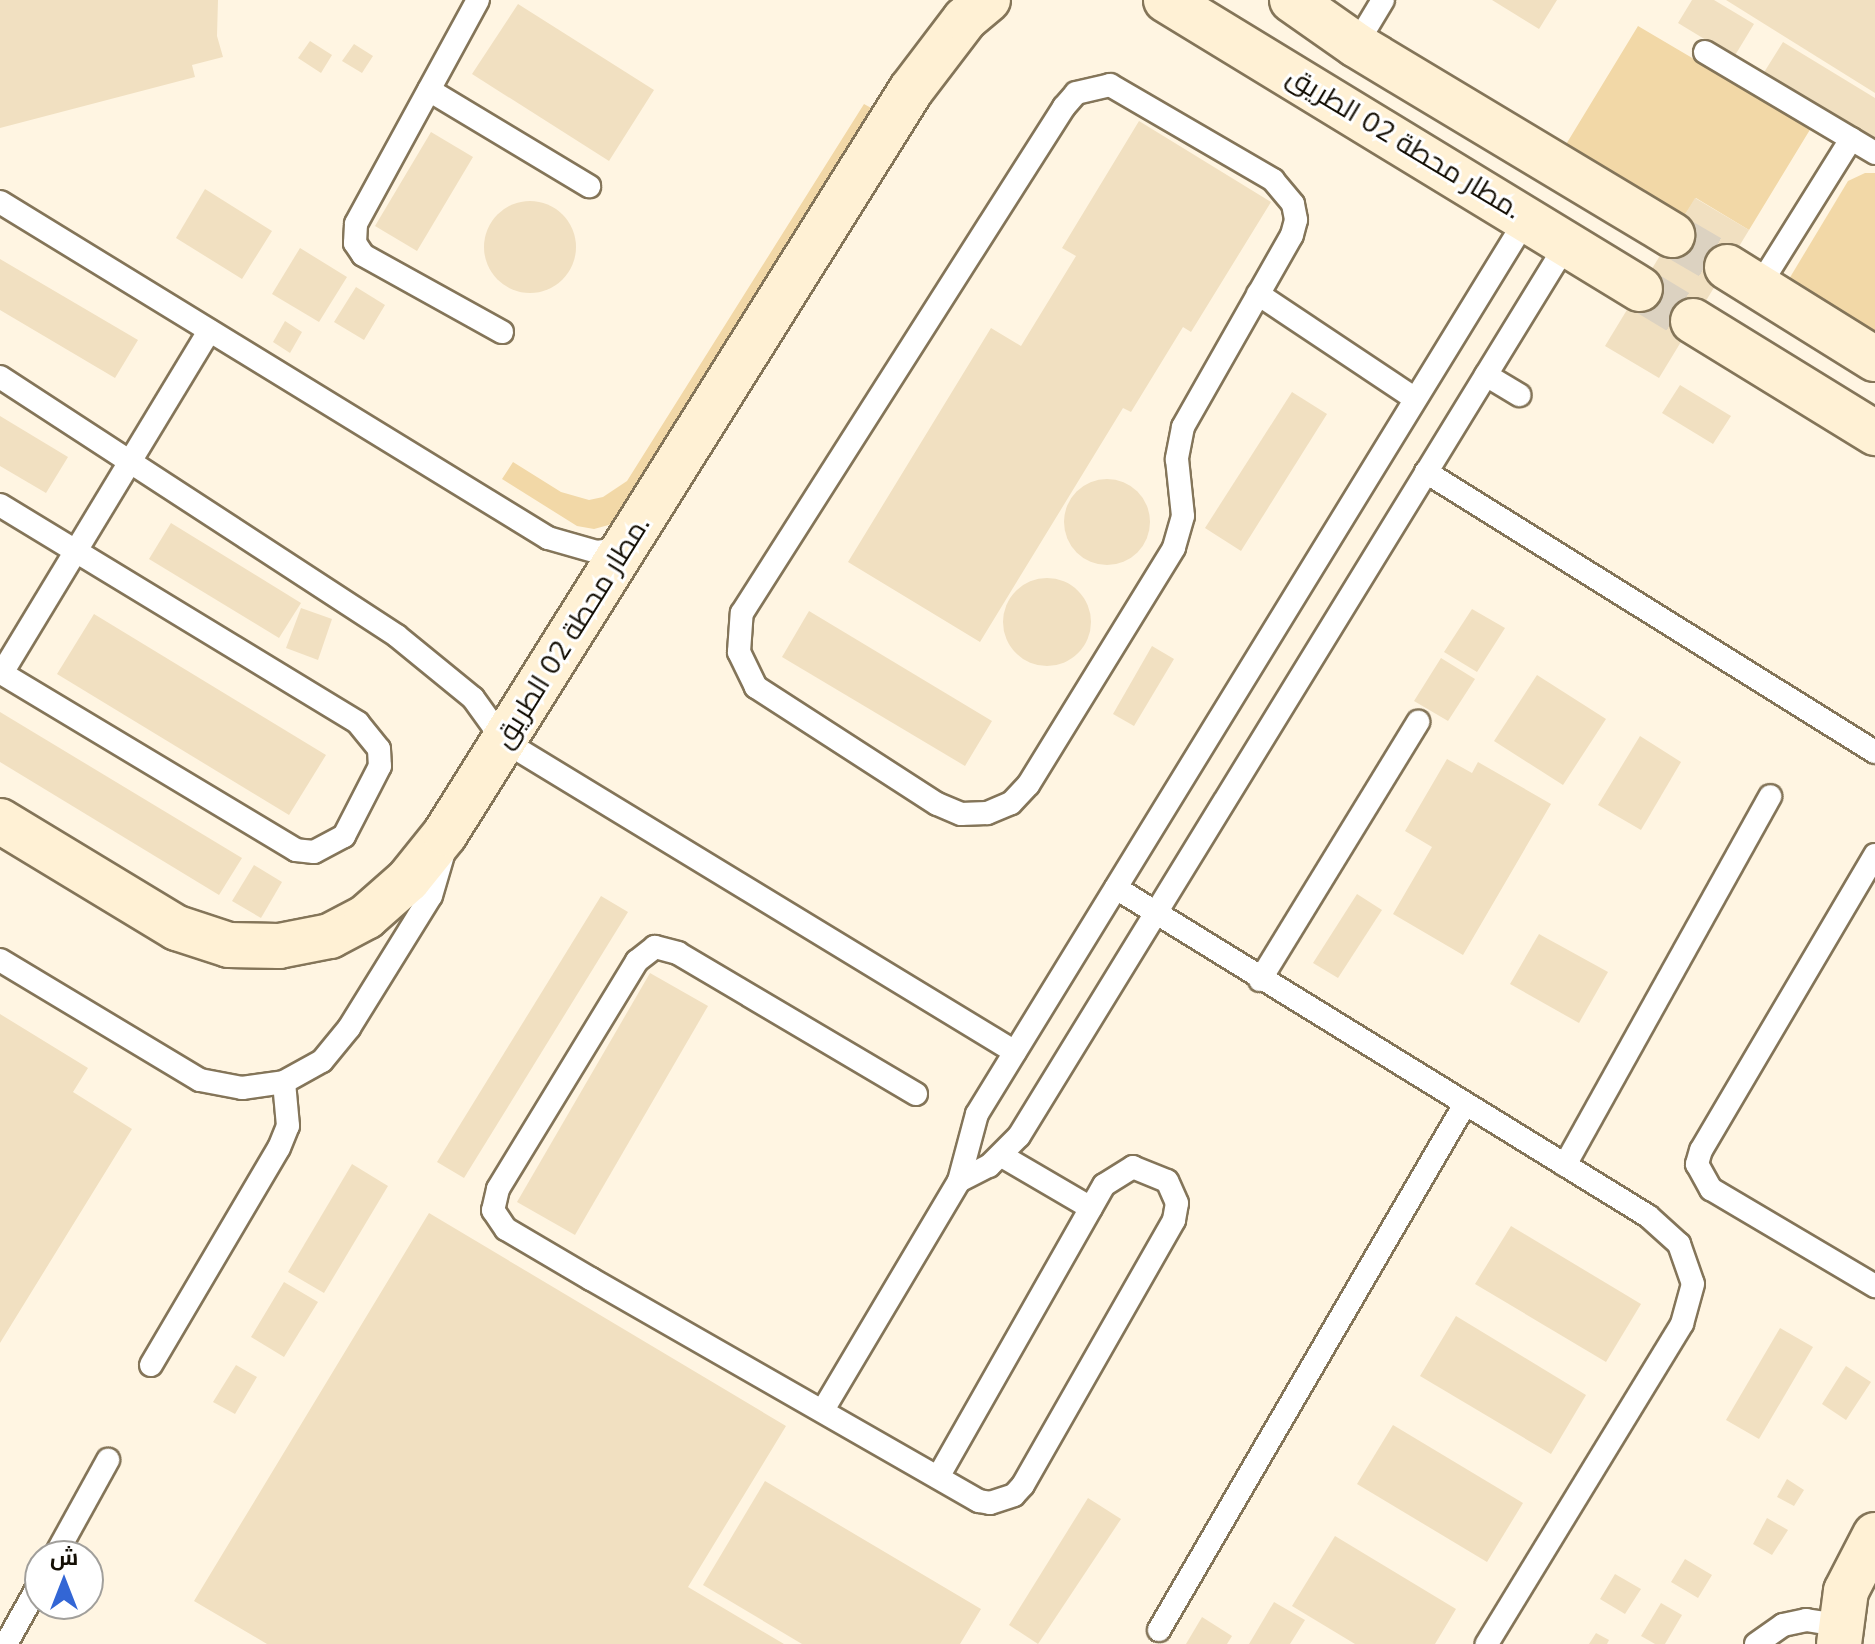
<!DOCTYPE html>
<html>
<head>
<meta charset="utf-8">
<style>
	body { margin:0 }
	#map { position:relative; width:1875px; height:1644px; overflow:hidden; background:#fff5e2; font-family:"Nunito Sans",Cairo,sans-serif }
	div>[style] { position:absolute }
	[style*='--x'] { left:calc(var(--x)*1px); top:calc(var(--y)*1px); width:calc(var(--w)*1px); rotate:calc(var(--a)*1deg) }
	.green>* { inset:0; background:#f2d8a7 }
	.building>* { inset:0; background:#f1e0c1 }
	.round { border-radius:50% }
	.secondary-tunnel>* { height:44px; margin-top:-22px; transform-origin:0; background:repeating-linear-gradient(90deg,#dcd2c1 0 44px,transparent 0 66px) }
	.roads { filter:drop-shadow(2px 0 #847559) drop-shadow(-2px 0 #847559) drop-shadow(0 2px #847559) drop-shadow(0 -2px #847559) }
	.lane>* { height:22px; margin:-11px; padding:0 11px; transform-origin:11px; border-radius:11px; background:#fff }
	.secondary>* { height:44px; margin:-22px; padding:0 22px; transform-origin:22px; border-radius:22px; background:#fff1d5 }
	span { translate:-50% -50%; white-space:nowrap; text-align:center; line-height:1.15; -webkit-text-stroke:6px #fff; paint-order:stroke }
	.street-label { font-size:28px; color:#140f05 }
	.north { position:absolute; left:24px; top:1540px; width:80px; height:80px; box-sizing:border-box; background:#fff; border:2px solid #a19f9b; border-radius:50%; rotate:0deg; font-size:22px; font-weight:700; line-height:32px; text-align:center; color:#140f05 }
	.north::after { content:''; display:block; margin:auto; width:28px; height:36px; background:#3366d5; clip-path:polygon(50% 0,100% 100%,50% 72%,0 100%) }
</style>
</head>
<body>
<div id="map">
	<div class="green">
		<i style="clip-path:polygon(1638px 26px,1811px 128px,1749px 230px,1696px 198px,1684px 216px,1565px 146px)"></i>
		<i style="clip-path:polygon(864px 104px,884px 115px,627px 520px,594px 529px,577px 526px,502px 479px,513px 462px,561px 492px,589px 500px,603px 497px,627px 481px)"></i>
		<i style="clip-path:polygon(1865px 173px,1875px 173px,1875px 345px,1783px 289px,1848px 181px)"></i>
	</div>
	<div class="building">
		<i style="clip-path:polygon(0 0,218px 0,217px 36px,223px 57px,192px 65px,195px 77px,0 128px)"></i>
		<i style="clip-path:polygon(1492px 0,1557px 0,1539px 29px)"></i>
		<i style="clip-path:polygon(1692px 0,1714px 0,1754px 24px,1734px 57px,1678px 23px)"></i>
		<i style="clip-path:polygon(1726px 0,1875px 0,1875px 93px)"></i>
		<i style="clip-path:polygon(518px 4px,654px 90px,609px 161px,472px 74px)"></i>
		<i style="clip-path:polygon(310px 41px,332px 55px,321px 73px,298px 58px)"></i>
		<i style="clip-path:polygon(1783px 42px,1875px 98px,1875px 142px,1763px 74px)"></i>
		<i style="clip-path:polygon(354px 44px,373px 56px,362px 73px,342px 61px)"></i>
		<i style="clip-path:polygon(1139px 121px,1271px 202px,1191px 332px,1183px 327px,1131px 412px,1123px 408px,980px 642px,848px 562px,991px 328px,1021px 346px,1076px 256px,1062px 248px)"></i>
		<i style="clip-path:polygon(431px 132px,473px 157px,417px 251px,375px 226px)"></i>
		<i style="clip-path:polygon(205px 189px,272px 231px,242px 279px,176px 238px)"></i>
		<i style="clip-path:polygon(1695px 198px,1749px 230px,1659px 378px,1605px 346px)"></i>
		<i class="round" style="left:484px;top:201px;width:92px;height:92px"></i>
		<i style="clip-path:polygon(300px 248px,347px 277px,319px 322px,272px 294px)"></i>
		<i style="clip-path:polygon(0 259px,138px 340px,115px 378px,0 310px)"></i>
		<i style="clip-path:polygon(356px 287px,385px 305px,364px 340px,334px 322px)"></i>
		<i style="clip-path:polygon(285px 321px,302px 332px,290px 353px,273px 342px)"></i>
		<i style="clip-path:polygon(1680px 385px,1731px 416px,1713px 444px,1662px 413px)"></i>
		<i style="clip-path:polygon(1292px 392px,1327px 414px,1241px 551px,1205px 528px)"></i>
		<i style="clip-path:polygon(0 416px,68px 457px,46px 493px,0 466px)"></i>
		<i class="round" style="left:1064px;top:479px;width:86px;height:86px"></i>
		<i style="clip-path:polygon(171px 523px,301px 603px,279px 638px,149px 559px)"></i>
		<i class="round" style="left:1003px;top:578px;width:88px;height:88px"></i>
		<i style="clip-path:polygon(301px 608px,332px 619px,318px 660px,286px 648px)"></i>
		<i style="clip-path:polygon(1472px 609px,1505px 628px,1477px 672px,1444px 652px)"></i>
		<i style="clip-path:polygon(809px 611px,992px 721px,965px 766px,782px 657px)"></i>
		<i style="clip-path:polygon(94px 614px,326px 755px,289px 815px,57px 674px)"></i>
		<i style="clip-path:polygon(1152px 646px,1174px 659px,1134px 726px,1113px 714px)"></i>
		<i style="clip-path:polygon(1441px 658px,1475px 679px,1448px 721px,1414px 701px)"></i>
		<i style="clip-path:polygon(1537px 675px,1606px 719px,1563px 785px,1494px 741px)"></i>
		<i style="clip-path:polygon(0 712px,242px 858px,219px 895px,0 762px)"></i>
		<i style="clip-path:polygon(1640px 736px,1681px 762px,1641px 830px,1598px 805px)"></i>
		<i style="clip-path:polygon(1447px 759px,1472px 773px,1478px 762px,1551px 804px,1463px 955px,1393px 914px,1432px 847px,1405px 831px)"></i>
		<i style="clip-path:polygon(254px 865px,282px 882px,261px 918px,232px 901px)"></i>
		<i style="clip-path:polygon(1357px 894px,1382px 910px,1338px 978px,1313px 963px)"></i>
		<i style="clip-path:polygon(601px 896px,628px 912px,464px 1178px,437px 1162px)"></i>
		<i style="clip-path:polygon(1539px 934px,1608px 972px,1579px 1023px,1510px 984px)"></i>
		<i style="clip-path:polygon(650px 973px,708px 1006px,575px 1235px,517px 1202px)"></i>
		<i style="clip-path:polygon(0 1014px,88px 1068px,73px 1092px,132px 1129px,0 1343px)"></i>
		<i style="clip-path:polygon(352px 1164px,388px 1186px,324px 1293px,288px 1272px)"></i>
		<i style="clip-path:polygon(429px 1213px,786px 1426px,688px 1587px,784px 1644px,267px 1644px,194px 1601px)"></i>
		<i style="clip-path:polygon(1511px 1226px,1641px 1304px,1606px 1362px,1475px 1284px)"></i>
		<i style="clip-path:polygon(284px 1282px,318px 1302px,284px 1357px,251px 1337px)"></i>
		<i style="clip-path:polygon(1456px 1316px,1586px 1395px,1551px 1454px,1420px 1376px)"></i>
		<i style="clip-path:polygon(1780px 1328px,1813px 1347px,1759px 1439px,1726px 1420px)"></i>
		<i style="clip-path:polygon(236px 1365px,257px 1377px,235px 1414px,213px 1402px)"></i>
		<i style="clip-path:polygon(1846px 1366px,1871px 1382px,1846px 1420px,1822px 1404px)"></i>
		<i style="clip-path:polygon(1393px 1425px,1523px 1503px,1487px 1562px,1357px 1484px)"></i>
		<i style="clip-path:polygon(1787px 1479px,1804px 1490px,1794px 1506px,1777px 1497px)"></i>
		<i style="clip-path:polygon(765px 1481px,981px 1609px,960px 1644px,802px 1644px,703px 1585px)"></i>
		<i style="clip-path:polygon(1088px 1498px,1121px 1519px,1038px 1644px,1009px 1625px)"></i>
		<i style="clip-path:polygon(1767px 1518px,1788px 1530px,1772px 1555px,1753px 1544px)"></i>
		<i style="clip-path:polygon(1335px 1536px,1456px 1609px,1435px 1644px,1355px 1644px,1292px 1606px)"></i>
		<i style="clip-path:polygon(1685px 1559px,1712px 1575px,1698px 1598px,1671px 1582px)"></i>
		<i style="clip-path:polygon(1615px 1574px,1641px 1589px,1625px 1614px,1600px 1599px)"></i>
		<i style="clip-path:polygon(1274px 1602px,1305px 1620px,1290px 1644px,1249px 1644px)"></i>
		<i style="clip-path:polygon(1661px 1603px,1682px 1615px,1665px 1644px,1655px 1644px,1641px 1636px)"></i>
		<i style="clip-path:polygon(1202px 1617px,1232px 1636px,1227px 1644px,1186px 1644px)"></i>
		<i style="clip-path:polygon(1596px 1633px,1609px 1640px,1607px 1644px,1589px 1644px)"></i>
	</div>
	<div class="secondary-tunnel">
		<i style="--x:1672;--y:235;--w:64;--a:30.2"></i>
		<i style="--x:1640;--y:289;--w:62;--a:31.1"></i>
	</div>
	<div class="roads">
		<div class="lane">
			<i style="--x:478;--y:0;--w:255;--a:118.6"></i>
			<i style="--x:356;--y:224;--w:19;--a:93"></i>
			<i style="--x:355;--y:243;--w:14;--a:56"></i>
			<i style="--x:363;--y:255;--w:159;--a:29"></i>
			<i style="--x:1356;--y:45;--w:52;--a:-59"></i>
			<i style="--x:1705;--y:52;--w:198;--a:30.7"></i>
			<i style="--x:1110;--y:85;--w:189;--a:30.2"></i>
			<i style="--x:1273;--y:180;--w:31;--a:50"></i>
			<i style="--x:1293;--y:204;--w:16;--a:79"></i>
			<i style="--x:1296;--y:220;--w:16;--a:105"></i>
			<i style="--x:1292;--y:235;--w:221;--a:119.6"></i>
			<i style="--x:1183;--y:427;--w:33;--a:101"></i>
			<i style="--x:1177;--y:459;--w:57;--a:84"></i>
			<i style="--x:1183;--y:516;--w:33;--a:106"></i>
			<i style="--x:1174;--y:548;--w:278;--a:121.6"></i>
			<i style="--x:1028;--y:785;--w:25;--a:133"></i>
			<i style="--x:1011;--y:803;--w:26;--a:157"></i>
			<i style="--x:987;--y:813;--w:26;--a:178"></i>
			<i style="--x:961;--y:814;--w:26;--a:-157"></i>
			<i style="--x:937;--y:804;--w:216;--a:-147.1"></i>
			<i style="--x:756;--y:687;--w:39;--a:-116"></i>
			<i style="--x:739;--y:652;--w:39;--a:-86"></i>
			<i style="--x:742;--y:613;--w:600;--a:-57.53"></i>
			<i style="--x:1064;--y:107;--w:18;--a:-49"></i>
			<i style="--x:1076;--y:93;--w:35;--a:-13"></i>
			<i style="--x:429;--y:90;--w:187;--a:31"></i>
			<i style="--x:0;--y:202;--w:643;--a:31.51"></i>
			<i style="--x:548;--y:538;--w:51;--a:15.9"></i>
			<i style="--x:597;--y:552;--w:28;--a:-8"></i>
			<i style="--x:1758;--y:288;--w:176;--a:-58"></i>
			<i style="--x:1258;--y:294;--w:187;--a:33.7"></i>
			<i style="--x:1486;--y:375;--w:39;--a:31"></i>
			<i style="--x:0;--y:377;--w:474;--a:33.1"></i>
			<i style="--x:397;--y:636;--w:98;--a:39.2"></i>
			<i style="--x:473;--y:698;--w:53;--a:54.2"></i>
			<i style="--x:504;--y:741;--w:598;--a:31.33"></i>
			<i style="--x:1426;--y:472;--w:529;--a:31.95"></i>
			<i style="--x:0;--y:505;--w:419;--a:31.3"></i>
			<i style="--x:358;--y:723;--w:33;--a:51"></i>
			<i style="--x:379;--y:749;--w:17;--a:87"></i>
			<i style="--x:380;--y:766;--w:79;--a:117.2"></i>
			<i style="--x:344;--y:836;--w:34;--a:152"></i>
			<i style="--x:314;--y:852;--w:18;--a:-174"></i>
			<i style="--x:296;--y:850;--w:345;--a:-149"></i>
			<i style="--x:2;--y:673;--w:400;--a:-58.8"></i>
			<i style="--x:1875;--y:855;--w:342;--a:120.5"></i>
			<i style="--x:1701;--y:1150;--w:15;--a:106"></i>
			<i style="--x:1697;--y:1164;--w:29;--a:61"></i>
			<i style="--x:1711;--y:1189;--w:191;--a:30.6"></i>
			<i style="--x:1116;--y:888;--w:625;--a:31.66"></i>
			<i style="--x:1648;--y:1216;--w:42;--a:42.1"></i>
			<i style="--x:1679;--y:1244;--w:42;--a:70.7"></i>
			<i style="--x:1693;--y:1284;--w:41;--a:105.4"></i>
			<i style="--x:1682;--y:1324;--w:375;--a:121.4"></i>
			<i style="--x:0;--y:960;--w:233;--a:31"></i>
			<i style="--x:200;--y:1080;--w:43;--a:10.8"></i>
			<i style="--x:242;--y:1088;--w:42;--a:-8.1"></i>
			<i style="--x:284;--y:1082;--w:43;--a:-28.9"></i>
			<i style="--x:322;--y:1061;--w:43;--a:-50.7"></i>
			<i style="--x:349;--y:1028;--w:155;--a:-58.2"></i>
			<i style="--x:431;--y:896;--w:50;--a:-73.7"></i>
			<i style="--x:1260;--y:980;--w:303;--a:-58.5"></i>
			<i style="--x:916;--y:1094;--w:277;--a:-149.4"></i>
			<i style="--x:678;--y:953;--w:24;--a:-165"></i>
			<i style="--x:655;--y:947;--w:23;--a:142"></i>
			<i style="--x:637;--y:961;--w:267;--a:121.4"></i>
			<i style="--x:498;--y:1189;--w:22;--a:103"></i>
			<i style="--x:493;--y:1210;--w:23;--a:56"></i>
			<i style="--x:506;--y:1229;--w:99;--a:30.5"></i>
			<i style="--x:591;--y:1279;--w:447;--a:29.8"></i>
			<i style="--x:979;--y:1501;--w:11;--a:10"></i>
			<i style="--x:990;--y:1503;--w:25;--a:-18"></i>
			<i style="--x:1014;--y:1495;--w:13;--a:-48"></i>
			<i style="--x:1023;--y:1485;--w:305;--a:-60.3"></i>
			<i style="--x:1174;--y:1220;--w:17;--a:-80"></i>
			<i style="--x:1177;--y:1203;--w:24;--a:-114"></i>
			<i style="--x:1167;--y:1181;--w:37;--a:-158"></i>
			<i style="--x:1133;--y:1167;--w:34;--a:148"></i>
			<i style="--x:1104;--y:1185;--w:336;--a:119.6"></i>
			<i style="--x:1002;--y:1156;--w:103;--a:30.3"></i>
			<i style="--x:1565;--y:1165;--w:422;--a:-60.9"></i>
			<i style="--x:959;--y:1181;--w:34;--a:-27"></i>
			<i style="--x:989;--y:1166;--w:42;--a:-45"></i>
			<i style="--x:1019;--y:1136;--w:1048;--a:-58.46"></i>
			<i style="--x:151;--y:1365;--w:252;--a:-59.5"></i>
			<i style="--x:279;--y:1148;--w:24;--a:-68"></i>
			<i style="--x:288;--y:1126;--w:44;--a:-95.2"></i>
			<i style="--x:823;--y:1410;--w:266;--a:-59.3"></i>
			<i style="--x:959;--y:1181;--w:69;--a:-75"></i>
			<i style="--x:977;--y:1114;--w:1051;--a:-58.46"></i>
			<i style="--x:55;--y:1556;--w:110;--a:-61.1"></i>
			<i style="--x:1159;--y:1630;--w:609;--a:-59.81"></i>
			<i style="--x:6;--y:1644;--w:70;--a:-60.9"></i>
			<i style="--x:1756;--y:1644;--w:33;--a:-35"></i>
			<i style="--x:1783;--y:1625;--w:24;--a:-12"></i>
			<i style="--x:1806;--y:1620;--w:33;--a:9"></i>
		</div>
		<div class="secondary">
			<i style="--x:1166;--y:0;--w:555;--a:31.37"></i>
			<i style="--x:1292;--y:0;--w:78;--a:35.1"></i>
			<i style="--x:1356;--y:45;--w:369;--a:31"></i>
			<i style="--x:1727;--y:267;--w:174;--a:31.9"></i>
			<i style="--x:1693;--y:321;--w:214;--a:31.6"></i>
			<i style="--x:0;--y:821;--w:207;--a:31.2"></i>
			<i style="--x:177;--y:928;--w:55;--a:18.1"></i>
			<i style="--x:229;--y:945;--w:50;--a:1.1"></i>
			<i style="--x:279;--y:946;--w:52;--a:-11.1"></i>
			<i style="--x:330;--y:936;--w:41;--a:-27.8"></i>
			<i style="--x:366;--y:917;--w:56;--a:-41.4"></i>
			<i style="--x:408;--y:880;--w:59;--a:-51.2"></i>
			<i style="--x:445;--y:834;--w:878;--a:-57.94"></i>
			<i style="--x:911;--y:90;--w:89;--a:-52.7"></i>
			<i style="--x:965;--y:19;--w:30;--a:-40"></i>
			<i style="--x:1839;--y:1644;--w:53;--a:-82.5"></i>
			<i style="--x:1846;--y:1591;--w:63;--a:-62.6"></i>
		</div>
	</div>
	<div class="street-label">
		<span style="left:1404px;top:143px;rotate:31deg">مطار محطة 02 الطريق.</span>
		<span style="left:572px;top:632px;rotate:-58deg">مطار محطة 02 الطريق.</span>
	</div>
	<div class="north">ش</div>
</div>
</body>
</html>
